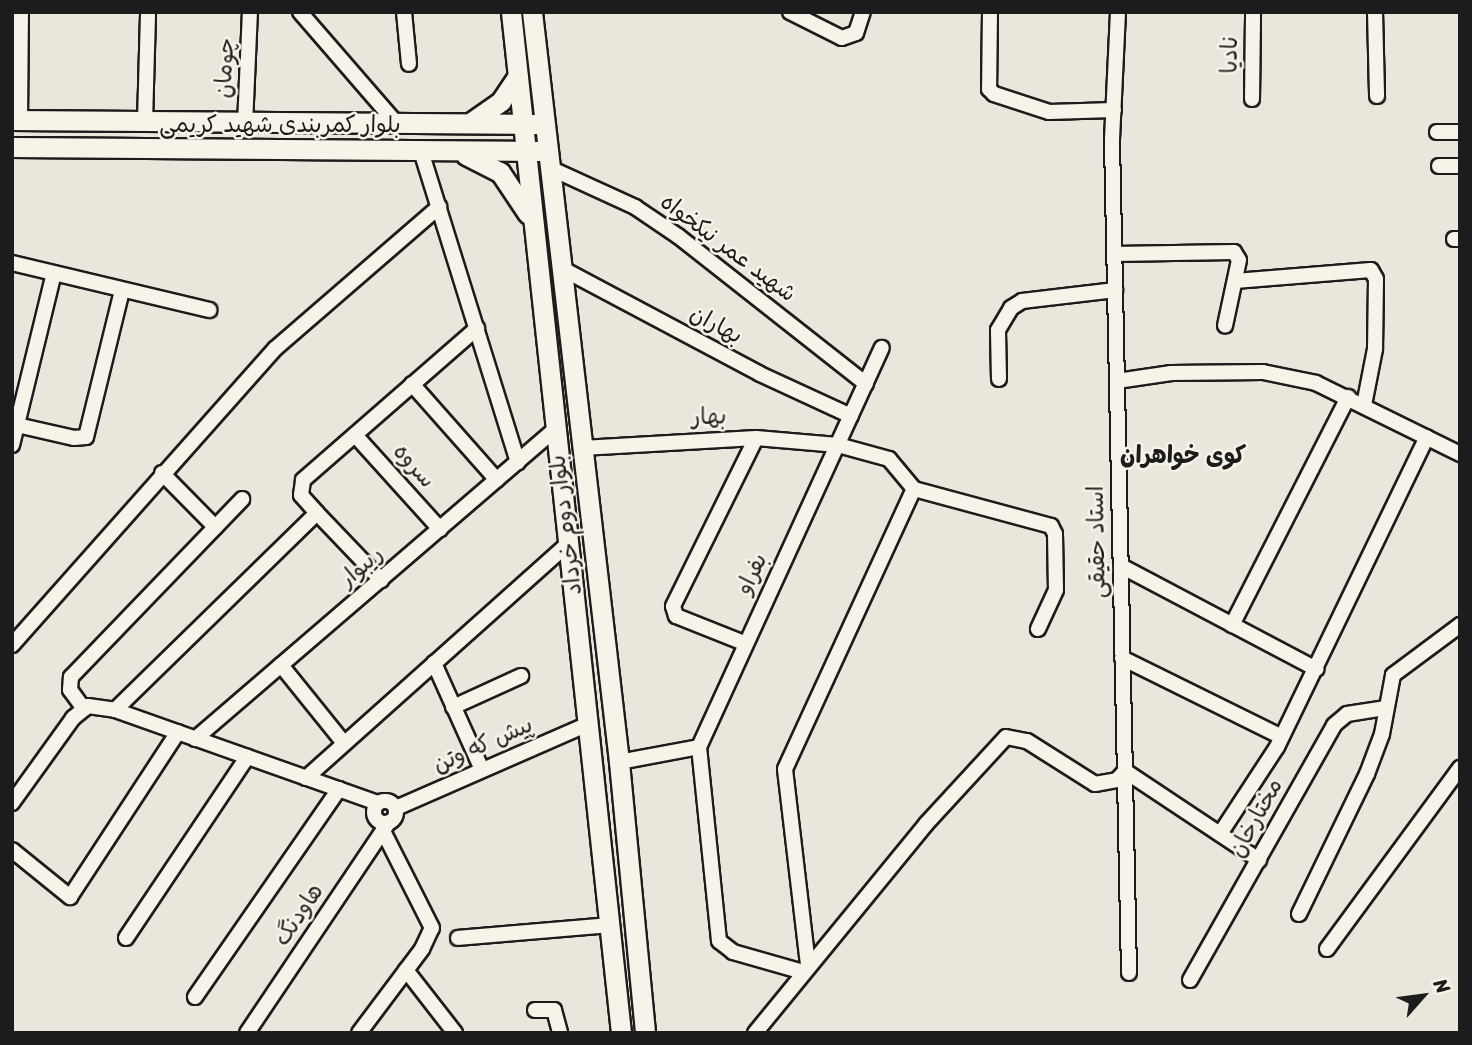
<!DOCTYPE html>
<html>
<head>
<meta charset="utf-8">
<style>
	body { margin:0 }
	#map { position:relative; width:1472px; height:1045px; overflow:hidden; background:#eae6dc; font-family:Sriracha,"Playpen Sans Arabic",sans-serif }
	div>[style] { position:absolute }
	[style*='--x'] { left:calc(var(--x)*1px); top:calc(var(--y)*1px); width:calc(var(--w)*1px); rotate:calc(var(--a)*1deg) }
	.roads { filter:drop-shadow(2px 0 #1c1c1c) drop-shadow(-2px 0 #1c1c1c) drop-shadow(0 2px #1c1c1c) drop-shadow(0 -2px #1c1c1c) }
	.street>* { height:14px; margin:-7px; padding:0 7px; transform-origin:7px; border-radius:7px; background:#f7f3e8 }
	.street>.ring { margin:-7px; padding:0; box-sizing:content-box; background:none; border:14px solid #f7f3e8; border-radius:50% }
	.secondary>* { height:19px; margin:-9.5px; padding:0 9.5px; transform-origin:9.5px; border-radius:9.5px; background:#f7f3e8 }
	span { translate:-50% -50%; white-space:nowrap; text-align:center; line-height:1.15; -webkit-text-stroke:5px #f7f3e8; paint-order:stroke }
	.street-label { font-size:23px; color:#1c1c1c }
	.neighbourhood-label { font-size:24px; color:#1c1c1c; font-weight:700 }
	.frame { position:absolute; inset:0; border:14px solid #1c1c1c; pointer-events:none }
	.north { position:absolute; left:1388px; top:961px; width:70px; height:70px; -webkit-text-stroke:5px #f7f3e8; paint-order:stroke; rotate:62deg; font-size:19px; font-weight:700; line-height:28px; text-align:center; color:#1c1c1c }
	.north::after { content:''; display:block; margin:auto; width:24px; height:32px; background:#1c1c1c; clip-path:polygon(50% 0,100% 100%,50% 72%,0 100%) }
</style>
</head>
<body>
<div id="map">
	<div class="roads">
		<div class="street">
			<i style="--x:300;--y:12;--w:148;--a:49.1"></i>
			<i style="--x:404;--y:12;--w:52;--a:84.5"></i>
			<i style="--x:790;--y:12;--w:58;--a:26.6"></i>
			<i style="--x:842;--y:38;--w:15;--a:-20"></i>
			<i style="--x:856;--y:33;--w:22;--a:-72"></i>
			<i style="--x:990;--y:12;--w:77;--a:90.7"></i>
			<i style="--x:989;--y:89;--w:7;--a:45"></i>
			<i style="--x:994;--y:94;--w:58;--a:18.1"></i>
			<i style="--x:1049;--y:112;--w:65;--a:-1.8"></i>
			<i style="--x:1118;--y:12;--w:128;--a:92.7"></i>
			<i style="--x:1112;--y:140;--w:833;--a:88.83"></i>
			<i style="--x:1375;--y:12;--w:84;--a:88.6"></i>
			<i style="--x:1252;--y:99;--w:87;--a:-89.3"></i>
			<i style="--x:20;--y:120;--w:108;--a:-89.5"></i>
			<i style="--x:145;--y:122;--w:110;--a:-88.4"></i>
			<i style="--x:245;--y:125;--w:113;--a:-87.5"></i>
			<i style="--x:1437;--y:132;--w:23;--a:0"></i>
			<i style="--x:421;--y:151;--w:326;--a:72.7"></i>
			<i style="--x:1439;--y:166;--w:21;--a:0"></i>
			<i style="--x:550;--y:168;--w:94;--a:24.6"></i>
			<i style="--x:635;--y:207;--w:52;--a:34"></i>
			<i style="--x:678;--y:236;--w:239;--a:38.2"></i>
			<i style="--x:1454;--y:239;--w:6;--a:0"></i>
			<i style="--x:1114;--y:254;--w:120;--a:-1"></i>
			<i style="--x:1234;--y:252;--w:9;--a:58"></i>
			<i style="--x:1239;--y:260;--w:67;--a:102"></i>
			<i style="--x:12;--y:263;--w:203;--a:13.4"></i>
			<i style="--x:561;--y:268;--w:225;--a:28"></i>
			<i style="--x:760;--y:374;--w:100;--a:24.8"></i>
			<i style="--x:1235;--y:281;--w:136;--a:-4.6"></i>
			<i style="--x:1371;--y:270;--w:10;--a:61"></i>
			<i style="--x:1376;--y:279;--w:70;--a:90.8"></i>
			<i style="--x:1375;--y:349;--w:57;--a:101.1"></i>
			<i style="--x:999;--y:379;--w:49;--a:-91.2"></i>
			<i style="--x:998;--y:330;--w:26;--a:-59"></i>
			<i style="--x:1011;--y:308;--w:13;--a:-32"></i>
			<i style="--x:1022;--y:301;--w:94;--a:-6.7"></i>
			<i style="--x:1117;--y:381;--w:55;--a:-8.4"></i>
			<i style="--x:1171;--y:373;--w:92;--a:-0.6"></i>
			<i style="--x:1263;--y:372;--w:54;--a:11.7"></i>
			<i style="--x:1316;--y:383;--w:161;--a:26.2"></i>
			<i style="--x:412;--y:384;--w:128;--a:48.5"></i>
			<i style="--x:17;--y:425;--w:58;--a:12.8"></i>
			<i style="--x:74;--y:438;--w:12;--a:-5"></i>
			<i style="--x:86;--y:437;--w:151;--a:-76.2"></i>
			<i style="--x:355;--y:435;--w:127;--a:47.9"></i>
			<i style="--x:12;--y:445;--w:177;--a:-76.3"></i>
			<i style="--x:582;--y:448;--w:174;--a:-3.3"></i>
			<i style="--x:756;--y:438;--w:82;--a:4.9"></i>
			<i style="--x:838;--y:445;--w:53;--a:15.4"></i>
			<i style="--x:889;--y:459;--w:39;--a:50"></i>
			<i style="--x:914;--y:489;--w:142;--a:15.1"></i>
			<i style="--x:1051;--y:526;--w:9;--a:63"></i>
			<i style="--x:1055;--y:534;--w:56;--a:89"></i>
			<i style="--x:1056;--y:590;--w:43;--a:114.8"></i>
			<i style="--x:162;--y:473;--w:76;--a:45.5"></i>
			<i style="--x:317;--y:513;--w:93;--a:46.3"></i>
			<i style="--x:1121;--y:566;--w:221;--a:27.8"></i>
			<i style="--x:1232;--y:625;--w:256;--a:-63"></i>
			<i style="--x:744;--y:643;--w:73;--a:-158.3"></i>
			<i style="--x:676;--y:616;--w:10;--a:-107"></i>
			<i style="--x:673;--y:606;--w:187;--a:-63.7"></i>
			<i style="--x:12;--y:645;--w:397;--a:-48.4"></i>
			<i style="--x:276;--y:348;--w:216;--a:-40.9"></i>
			<i style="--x:1122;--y:658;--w:178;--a:26.3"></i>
			<i style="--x:434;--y:663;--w:117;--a:65.8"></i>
			<i style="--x:281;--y:665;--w:100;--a:51.1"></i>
			<i style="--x:453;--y:707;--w:75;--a:-24.5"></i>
			<i style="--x:84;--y:709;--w:24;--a:-126"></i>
			<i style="--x:70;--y:690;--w:13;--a:-86"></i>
			<i style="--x:71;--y:677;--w:247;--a:-46.1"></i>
			<i style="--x:115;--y:710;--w:279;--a:19.5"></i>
			<i style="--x:195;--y:739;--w:476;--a:-40.7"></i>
			<i style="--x:699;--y:747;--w:195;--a:84.1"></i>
			<i style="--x:719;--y:941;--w:18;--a:38"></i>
			<i style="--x:733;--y:952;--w:73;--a:15.9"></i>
			<i style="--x:619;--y:762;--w:81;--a:-10.6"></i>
			<i style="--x:699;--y:747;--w:439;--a:-65.4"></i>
			<i style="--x:306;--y:778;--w:353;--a:-41.8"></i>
			<i class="ring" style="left:374px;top:801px;width:8px;height:8px"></i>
			<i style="--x:12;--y:803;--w:105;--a:-54.3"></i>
			<i style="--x:73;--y:718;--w:19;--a:-39"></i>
			<i style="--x:88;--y:706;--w:27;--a:8"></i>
			<i style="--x:115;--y:710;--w:282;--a:-44.3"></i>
			<i style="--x:317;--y:513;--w:24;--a:-132"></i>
			<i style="--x:301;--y:495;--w:15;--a:-82"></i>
			<i style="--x:303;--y:480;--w:231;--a:-41.1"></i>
			<i style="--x:396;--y:808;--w:210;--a:-23.6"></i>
			<i style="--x:1220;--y:834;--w:104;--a:-56.8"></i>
			<i style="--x:1277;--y:747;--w:344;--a:-64.2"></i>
			<i style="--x:12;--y:850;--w:75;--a:39"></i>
			<i style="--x:70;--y:897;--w:197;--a:-56.8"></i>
			<i style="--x:1299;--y:914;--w:156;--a:-64.1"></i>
			<i style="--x:1367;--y:774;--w:43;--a:-69.4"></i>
			<i style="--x:1382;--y:734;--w:60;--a:-79.4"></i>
			<i style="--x:1393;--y:675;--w:84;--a:-36.7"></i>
			<i style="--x:126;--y:938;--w:218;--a:-56.2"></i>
			<i style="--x:458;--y:938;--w:152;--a:-4.9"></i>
			<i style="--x:1327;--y:949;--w:225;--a:-53.7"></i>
			<i style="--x:808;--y:965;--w:197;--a:-96.7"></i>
			<i style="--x:785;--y:769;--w:308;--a:-65.3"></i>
			<i style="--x:406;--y:970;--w:80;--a:52.1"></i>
			<i style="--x:1190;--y:980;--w:293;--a:-60.5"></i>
			<i style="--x:1334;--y:725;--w:17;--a:-40"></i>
			<i style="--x:1347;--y:714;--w:38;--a:-9"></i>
			<i style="--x:195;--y:997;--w:253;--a:-55.3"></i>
			<i style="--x:535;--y:1010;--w:19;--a:0"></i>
			<i style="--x:554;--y:1010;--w:24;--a:75"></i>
			<i style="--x:247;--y:1033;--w:254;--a:-56.1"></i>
			<i style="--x:359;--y:1033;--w:105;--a:-53.1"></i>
			<i style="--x:422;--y:949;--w:23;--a:-65"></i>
			<i style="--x:432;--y:928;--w:109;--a:-116.8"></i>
			<i style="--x:755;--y:1033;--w:270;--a:-50.7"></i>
			<i style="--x:926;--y:824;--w:118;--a:-47.4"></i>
			<i style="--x:1006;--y:737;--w:21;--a:11"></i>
			<i style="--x:1027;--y:741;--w:80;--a:32.3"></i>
			<i style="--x:1095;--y:784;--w:22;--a:-10"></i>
			<i style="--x:1117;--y:780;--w:12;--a:-48"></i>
			<i style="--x:1125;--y:771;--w:161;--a:33.6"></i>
		</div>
		<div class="secondary">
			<i style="--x:511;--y:12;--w:1027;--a:83.85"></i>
			<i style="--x:532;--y:12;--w:755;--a:83.38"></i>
			<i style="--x:619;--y:762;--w:272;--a:84.5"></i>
			<i style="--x:12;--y:120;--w:524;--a:0.44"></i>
			<i style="--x:470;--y:123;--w:38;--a:-35"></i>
			<i style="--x:501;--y:101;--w:30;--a:-56"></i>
			<i style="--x:12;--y:147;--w:528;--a:0.43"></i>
			<i style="--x:466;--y:155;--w:38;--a:27"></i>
			<i style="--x:500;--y:172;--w:50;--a:56.3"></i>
		</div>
	</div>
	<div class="street-label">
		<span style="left:1230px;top:55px;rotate:-89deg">نادیا</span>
		<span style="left:225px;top:68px;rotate:-87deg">چومان</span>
		<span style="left:280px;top:125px">بلوار کمربندی شهید کریمی</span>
		<span style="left:728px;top:248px;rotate:37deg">شهید عمر نیکخواه</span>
		<span style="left:716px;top:325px;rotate:28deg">بهاران</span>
		<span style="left:709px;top:417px;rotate:-2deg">بهار</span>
		<span style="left:414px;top:466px;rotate:48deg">سروه</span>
		<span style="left:566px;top:525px;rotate:-97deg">بلوار دوم خرداد</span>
		<span style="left:1097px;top:542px;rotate:-91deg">استاد حقیقی</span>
		<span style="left:361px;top:567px;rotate:-41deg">ریبوار</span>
		<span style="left:752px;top:574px;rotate:-65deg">بفراو</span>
		<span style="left:483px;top:745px;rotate:-24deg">پیش که وتن</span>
		<span style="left:1256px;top:818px;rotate:-61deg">مختارخان</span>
		<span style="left:299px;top:915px;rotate:-56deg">هاودنگ</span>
	</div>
	<div class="neighbourhood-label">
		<span style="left:1183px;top:456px">کوی خواهران</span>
	</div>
	<div class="frame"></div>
	<div class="north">N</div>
</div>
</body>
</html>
